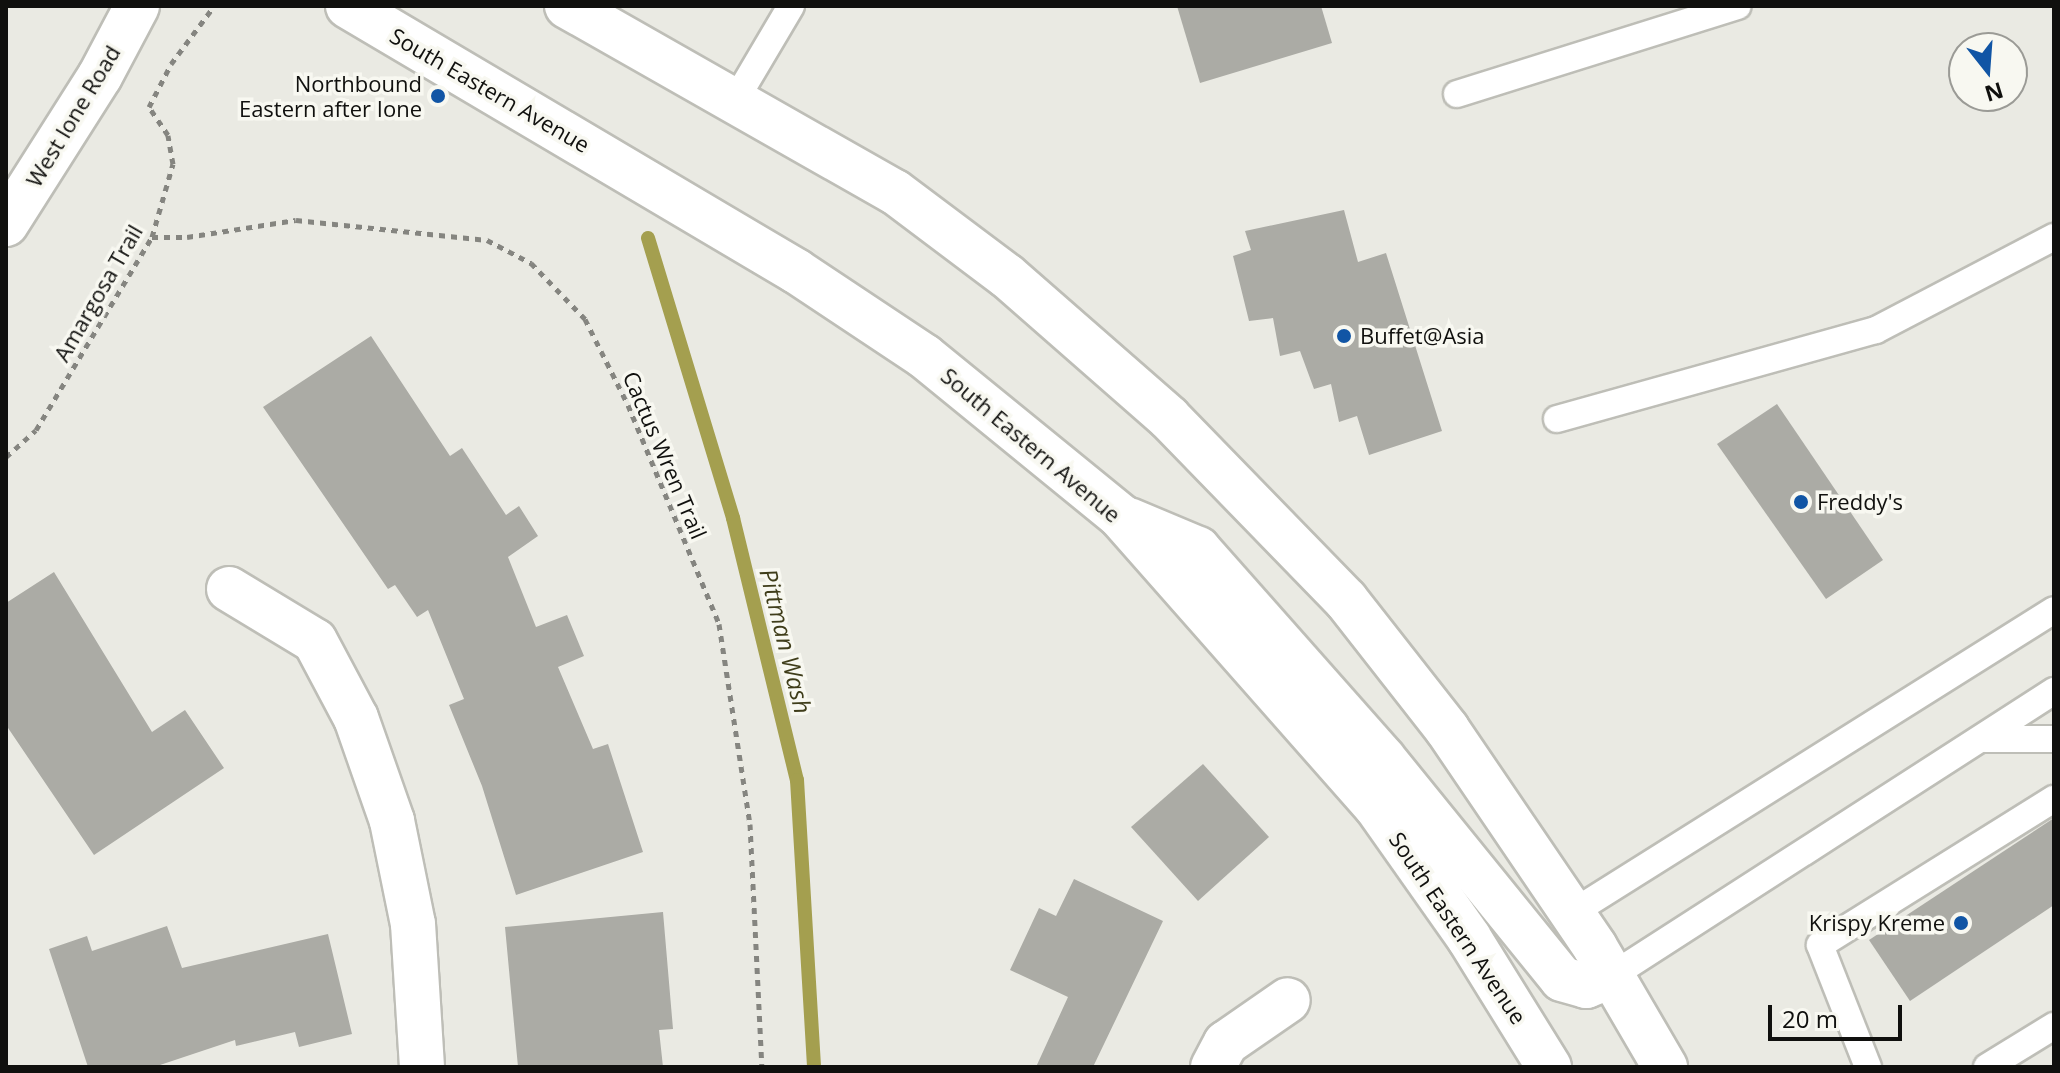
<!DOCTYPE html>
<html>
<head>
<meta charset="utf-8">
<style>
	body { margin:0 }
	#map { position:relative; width:2060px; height:1073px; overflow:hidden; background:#eaeae3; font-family:"Open Sans",sans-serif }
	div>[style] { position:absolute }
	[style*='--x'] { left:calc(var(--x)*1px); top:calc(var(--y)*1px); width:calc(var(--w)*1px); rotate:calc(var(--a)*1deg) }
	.stream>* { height:14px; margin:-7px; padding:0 7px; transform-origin:7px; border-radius:7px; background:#a49f4f }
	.building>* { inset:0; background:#ababa5 }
	.path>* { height:5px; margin-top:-2.5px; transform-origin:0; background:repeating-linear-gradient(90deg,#858580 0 6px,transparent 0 12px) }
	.roads { filter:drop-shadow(2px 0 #bebeb7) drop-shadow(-2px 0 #bebeb7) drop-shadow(0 2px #bebeb7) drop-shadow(0 -2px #bebeb7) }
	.lane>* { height:26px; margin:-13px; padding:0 13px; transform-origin:13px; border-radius:13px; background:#fff }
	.street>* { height:44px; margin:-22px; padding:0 22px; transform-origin:22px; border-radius:22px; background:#fff }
	.primary>* { height:44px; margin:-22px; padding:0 22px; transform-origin:22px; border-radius:22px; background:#fff }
	.dots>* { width:22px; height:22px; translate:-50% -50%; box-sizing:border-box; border:4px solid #f8f8f1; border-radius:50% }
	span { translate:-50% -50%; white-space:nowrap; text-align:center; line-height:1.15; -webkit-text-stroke:7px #f8f8f1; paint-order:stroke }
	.poi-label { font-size:22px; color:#10100e }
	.right { translate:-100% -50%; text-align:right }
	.left { translate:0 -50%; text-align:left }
	.street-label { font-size:22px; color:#10100e }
	.water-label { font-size:24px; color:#3f3d1a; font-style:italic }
	.frame { position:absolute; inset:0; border:8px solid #10100e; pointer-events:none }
	.north { position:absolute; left:1948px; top:32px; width:80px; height:80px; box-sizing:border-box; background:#f8f8f1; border:2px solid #9b9b96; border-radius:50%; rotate:163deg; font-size:22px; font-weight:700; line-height:32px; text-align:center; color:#10100e }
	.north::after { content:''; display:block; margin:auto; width:28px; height:36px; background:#1155a5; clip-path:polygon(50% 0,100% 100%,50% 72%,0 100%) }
	.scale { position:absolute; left:1768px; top:1005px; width:134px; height:36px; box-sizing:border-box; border:4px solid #10100e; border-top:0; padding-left:10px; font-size:24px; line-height:28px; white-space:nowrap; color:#10100e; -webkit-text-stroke:6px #f8f8f1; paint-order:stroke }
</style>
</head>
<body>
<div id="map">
	<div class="stream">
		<i style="--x:648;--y:238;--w:293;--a:73.1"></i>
		<i style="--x:733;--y:518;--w:270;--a:76.3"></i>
		<i style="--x:797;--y:780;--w:288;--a:86.6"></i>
	</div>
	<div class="building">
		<i style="clip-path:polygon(1177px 6px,1321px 6px,1332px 43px,1200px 83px)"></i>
		<i style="clip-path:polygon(1344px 210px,1358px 262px,1386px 253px,1442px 431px,1369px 455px,1357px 416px,1339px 422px,1331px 384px,1314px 389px,1300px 351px,1280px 356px,1273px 318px,1249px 321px,1233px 256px,1251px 250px,1245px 231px)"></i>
		<i style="clip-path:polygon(371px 336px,450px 456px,462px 448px,506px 515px,519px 506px,538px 536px,508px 557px,536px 627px,567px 615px,584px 656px,558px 667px,593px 749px,608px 744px,643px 852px,516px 895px,482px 786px,449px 705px,464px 699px,428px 610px,417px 617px,395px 585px,388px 589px,263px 407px)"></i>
		<i style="clip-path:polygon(1777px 404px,1883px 560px,1826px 599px,1717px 444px)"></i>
		<i style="clip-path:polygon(54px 572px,152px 732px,185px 710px,224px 768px,94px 855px,6px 725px,6px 603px)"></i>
		<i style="clip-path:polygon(1203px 764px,1269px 837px,1198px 901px,1131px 827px)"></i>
		<i style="clip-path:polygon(2054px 818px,2054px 905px,1910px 1001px,1869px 940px)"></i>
		<i style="clip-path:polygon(1074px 879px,1163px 921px,1093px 1067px,1036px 1067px,1068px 997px,1010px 970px,1039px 908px,1056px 916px)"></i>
		<i style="clip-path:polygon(663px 912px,673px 1029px,659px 1030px,663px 1067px,518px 1067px,505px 927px)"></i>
		<i style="clip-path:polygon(167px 926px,182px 968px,328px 934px,352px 1034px,299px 1047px,295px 1032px,236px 1046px,235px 1040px,154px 1067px,88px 1067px,49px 949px,87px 936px,92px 951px)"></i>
	</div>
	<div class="path">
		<i style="--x:152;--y:237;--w:35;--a:0"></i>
		<i style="--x:187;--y:237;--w:110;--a:-8.9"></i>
		<i style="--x:296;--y:220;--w:192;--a:6"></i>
		<i style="--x:487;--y:240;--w:50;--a:27.6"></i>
		<i style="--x:531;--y:263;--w:78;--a:46"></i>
		<i style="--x:585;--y:319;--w:96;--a:63.4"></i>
		<i style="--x:628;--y:405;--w:237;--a:67.4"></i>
		<i style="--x:719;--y:624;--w:202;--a:81.2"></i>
		<i style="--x:750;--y:824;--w:243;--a:87.2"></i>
		<i style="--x:6;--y:457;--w:40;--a:-42"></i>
		<i style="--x:36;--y:430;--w:225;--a:-59"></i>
		<i style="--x:152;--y:237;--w:76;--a:-74"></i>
		<i style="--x:173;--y:164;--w:29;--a:-100"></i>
		<i style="--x:168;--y:135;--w:34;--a:-124"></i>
		<i style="--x:149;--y:107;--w:48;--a:-62.9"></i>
		<i style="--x:171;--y:64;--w:72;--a:-53.4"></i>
	</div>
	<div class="roads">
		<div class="lane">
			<i style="--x:1457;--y:94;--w:294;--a:-17.4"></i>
			<i style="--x:736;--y:99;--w:108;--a:-59.4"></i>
			<i style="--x:1557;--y:419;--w:331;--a:-15.6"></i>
			<i style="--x:1876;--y:330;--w:201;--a:-27.6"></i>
			<i style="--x:1985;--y:739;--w:69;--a:0"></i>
			<i style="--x:1572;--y:913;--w:569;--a:-32.15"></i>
			<i style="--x:1613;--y:975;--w:525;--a:-32.78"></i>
			<i style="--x:1868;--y:1067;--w:131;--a:-111.5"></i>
			<i style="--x:1820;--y:945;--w:276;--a:-32"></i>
			<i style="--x:1987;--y:1067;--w:79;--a:-31.5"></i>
		</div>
		<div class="street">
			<i style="--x:6;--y:224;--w:175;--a:-57.6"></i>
			<i style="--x:100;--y:76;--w:79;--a:-62.1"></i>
			<i style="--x:229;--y:589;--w:100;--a:31.2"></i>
			<i style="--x:315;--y:641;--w:87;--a:62"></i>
			<i style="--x:356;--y:718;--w:109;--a:70.7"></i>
			<i style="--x:392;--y:821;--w:105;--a:78.5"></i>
			<i style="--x:413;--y:924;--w:143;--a:86.4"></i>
			<i style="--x:1213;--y:1067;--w:27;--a:-62"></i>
			<i style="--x:1226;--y:1043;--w:75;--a:-34.7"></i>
		</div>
		<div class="primary">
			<i style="--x:348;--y:6;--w:521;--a:30.61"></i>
			<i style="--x:796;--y:271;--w:154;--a:33.6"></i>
			<i style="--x:924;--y:356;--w:253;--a:39.2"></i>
			<i style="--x:1120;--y:516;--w:387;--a:48.6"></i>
			<i style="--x:1376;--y:806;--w:161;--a:54.8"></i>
			<i style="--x:1469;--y:938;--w:152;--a:58.2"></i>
			<i style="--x:567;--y:6;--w:377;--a:29.6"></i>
			<i style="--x:895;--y:192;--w:140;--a:36.9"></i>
			<i style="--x:1007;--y:276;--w:215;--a:41.2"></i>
			<i style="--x:1169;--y:418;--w:254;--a:45.8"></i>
			<i style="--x:1346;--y:600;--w:164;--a:51.9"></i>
			<i style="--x:1447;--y:729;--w:263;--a:55.8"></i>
			<i style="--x:1595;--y:947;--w:139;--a:59.7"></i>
			<i style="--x:1129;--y:520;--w:75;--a:22.8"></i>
			<i style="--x:1198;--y:549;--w:279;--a:48.5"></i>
			<i style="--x:1383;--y:758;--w:284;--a:51"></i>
			<i style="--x:1562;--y:979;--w:25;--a:16"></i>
			<i style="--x:1586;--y:986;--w:29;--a:-22"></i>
		</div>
	</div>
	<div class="dots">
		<i style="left:438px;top:96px;background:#1155a5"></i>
		<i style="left:1344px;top:336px;background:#1155a5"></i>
		<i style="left:1801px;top:502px;background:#1155a5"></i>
		<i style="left:1961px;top:923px;background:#1155a5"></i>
	</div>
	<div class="poi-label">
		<span class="right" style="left:422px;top:96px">Northbound<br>Eastern after Ione</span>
		<span class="left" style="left:1360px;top:336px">Buffet@Asia</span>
		<span class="left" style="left:1817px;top:502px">Freddy's</span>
		<span class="right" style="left:1945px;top:923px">Krispy Kreme</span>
	</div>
	<div class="street-label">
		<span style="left:490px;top:90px;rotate:30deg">South Eastern Avenue</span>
		<span style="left:73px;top:116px;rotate:-59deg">West Ione Road</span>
		<span style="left:98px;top:293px;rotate:-60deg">Amargosa Trail</span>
		<span style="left:1031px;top:445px;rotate:40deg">South Eastern Avenue</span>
		<span style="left:665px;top:455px;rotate:67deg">Cactus Wren Trail</span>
		<span style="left:1458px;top:928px;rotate:56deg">South Eastern Avenue</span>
	</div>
	<div class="water-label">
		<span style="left:786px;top:641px;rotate:76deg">Pittman Wash</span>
	</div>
	<div class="frame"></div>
	<div class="north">N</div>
	<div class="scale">20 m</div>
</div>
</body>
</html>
